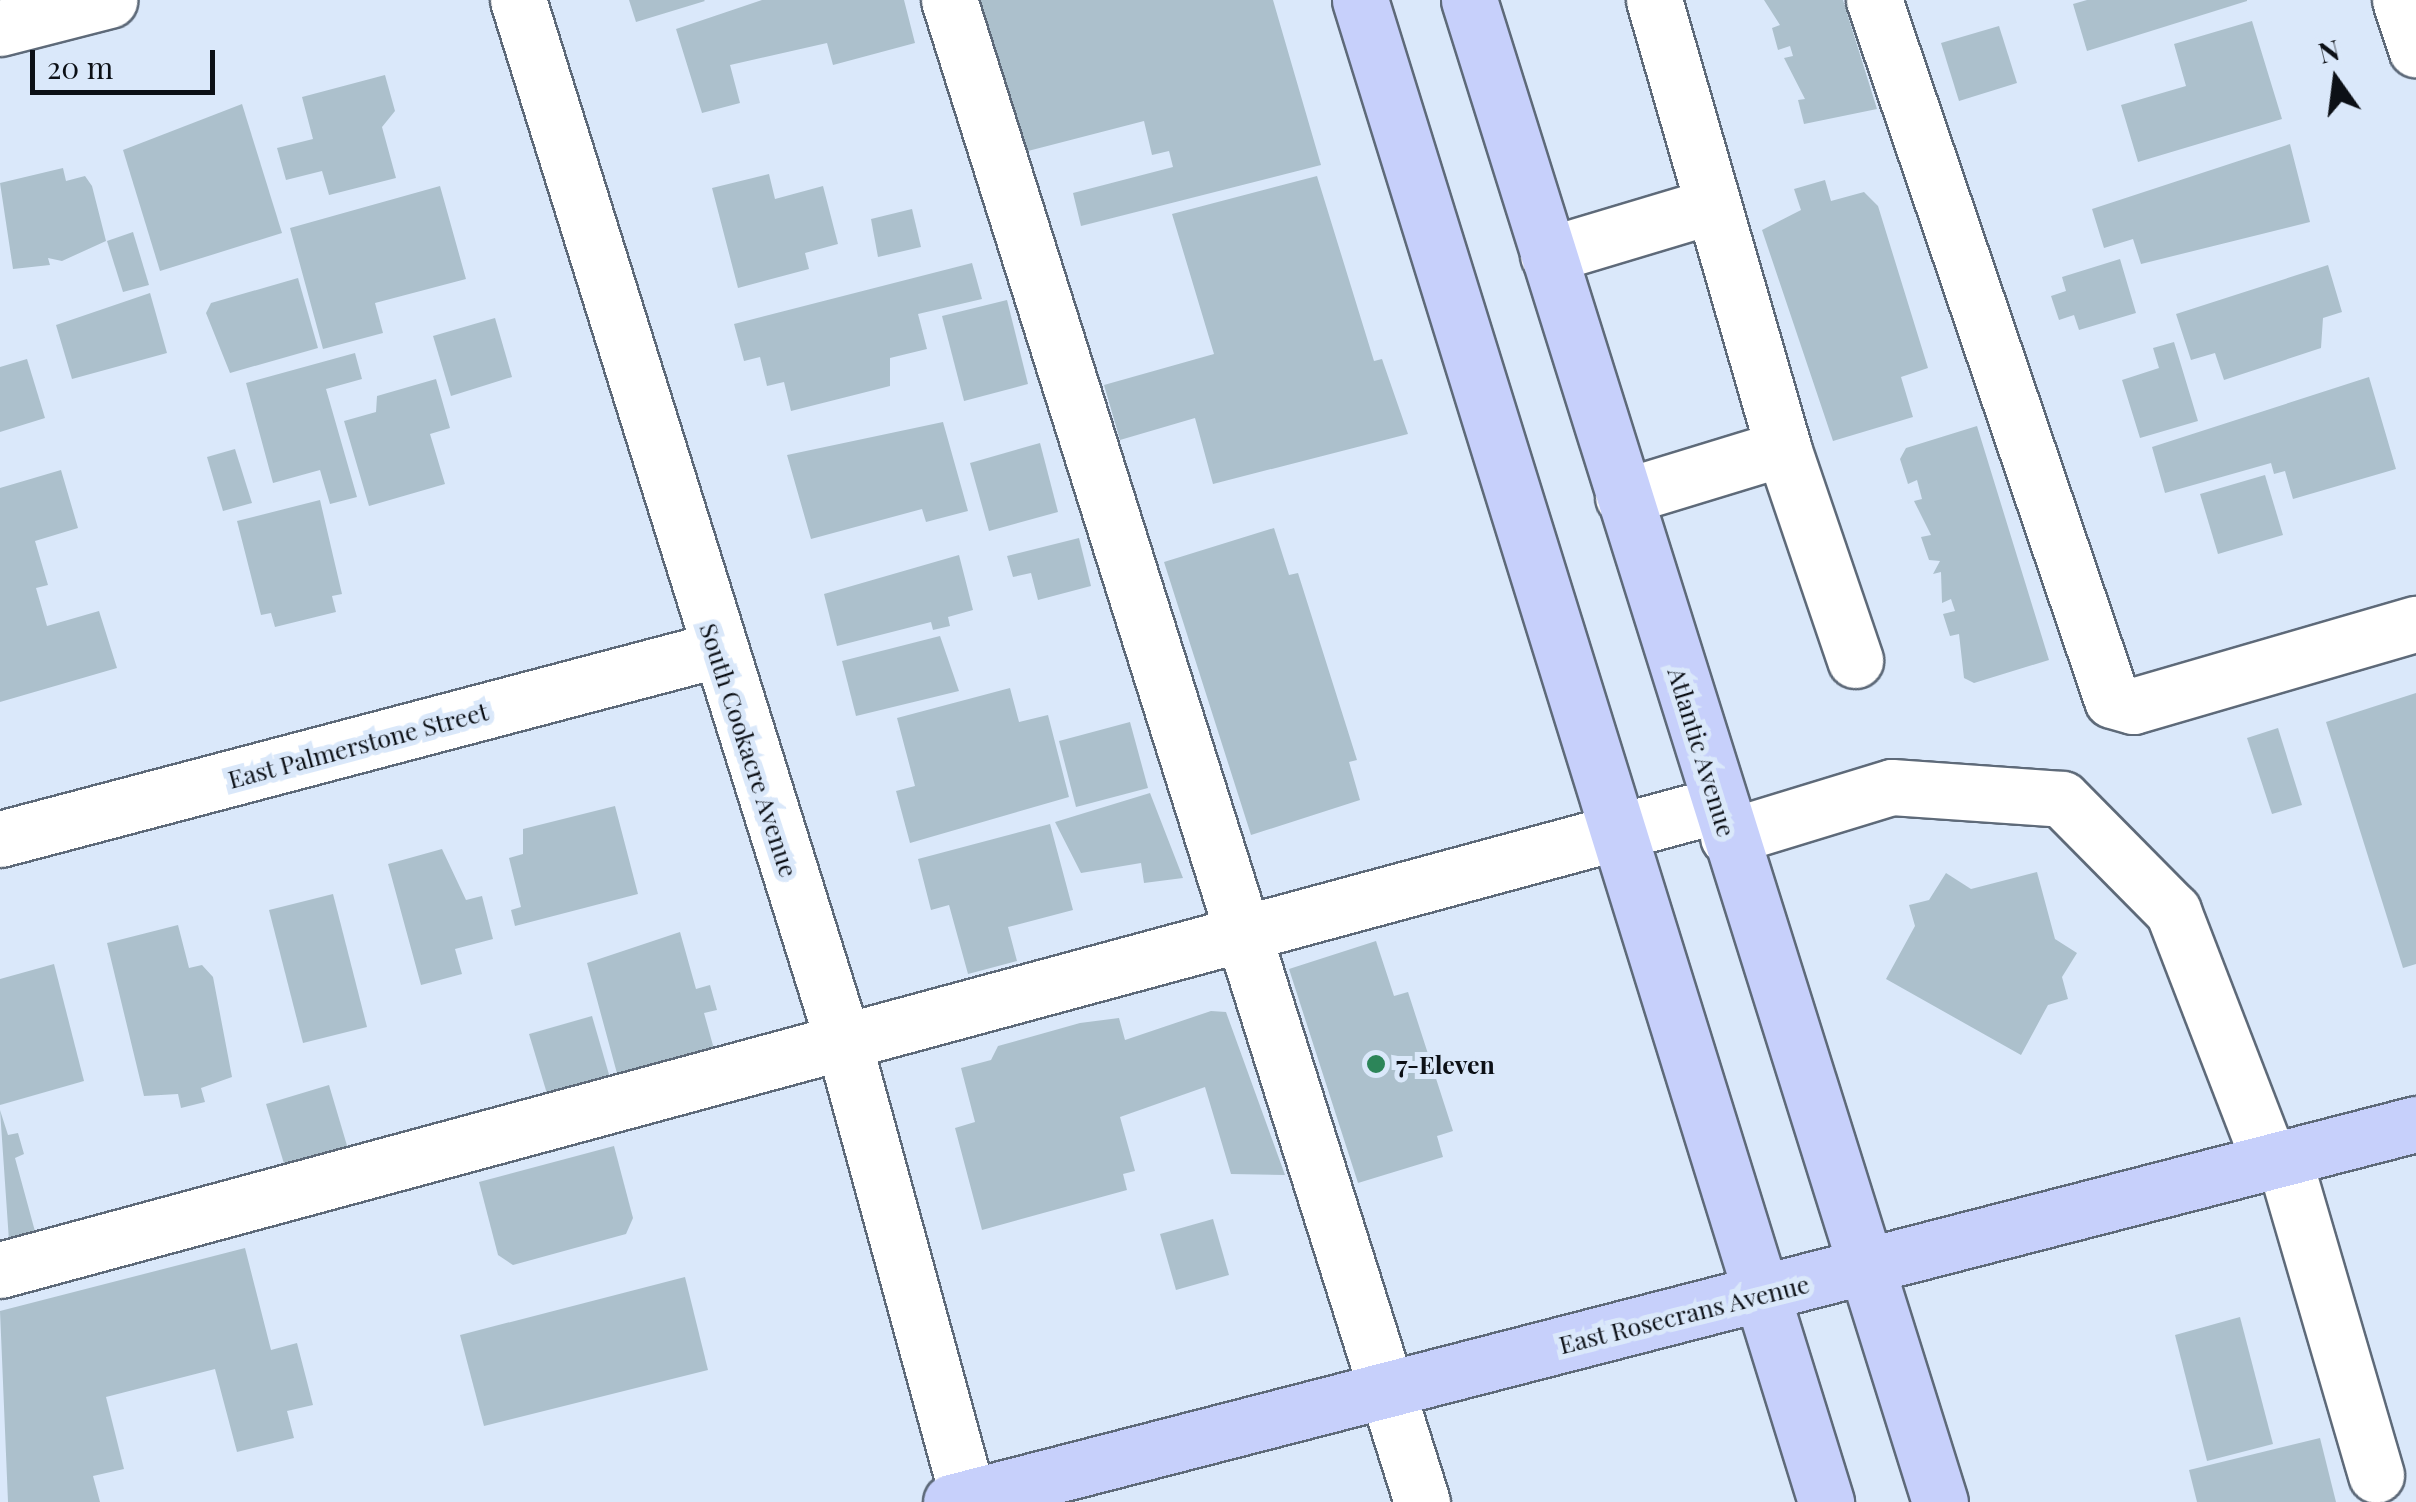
<!DOCTYPE html>
<html>
<head>
<meta charset="utf-8">
<style>
	body { margin:0 }
	#map { position:relative; width:2416px; height:1502px; overflow:hidden; background:#dae8fa; font-family:"Playfair Display",serif }
	div>[style] { position:absolute }
	[style*='--x'] { left:calc(var(--x)*1px); top:calc(var(--y)*1px); width:calc(var(--w)*1px); rotate:calc(var(--a)*1deg) }
	.building>* { inset:0; background:#acc0cc }
	.roads { filter:drop-shadow(2px 0 #5e6a79) drop-shadow(-2px 0 #5e6a79) drop-shadow(0 2px #5e6a79) drop-shadow(0 -2px #5e6a79) }
	.minor>* { height:55px; margin:-27.5px; padding:0 27.5px; transform-origin:27.5px; border-radius:27.5px; background:#fff }
	.major>* { height:55px; margin:-27.5px; padding:0 27.5px; transform-origin:27.5px; border-radius:27.5px; background:#c7d0fb }
	.dots>* { width:28px; height:28px; translate:-50% -50%; box-sizing:border-box; border:5px solid #dae8fa; border-radius:50% }
	span { translate:-50% -50%; white-space:nowrap; text-align:center; line-height:1.15; -webkit-text-stroke:10px #dae8fa; paint-order:stroke }
	.street-label { font-size:25px; color:#0c1016 }
	.poi-label { font-size:25px; color:#0c1016; font-weight:700 }
	.left { translate:0 -50%; text-align:left }
	.north { position:absolute; left:2286px; top:30px; width:100px; height:100px; -webkit-text-stroke:8px #dae8fa; paint-order:stroke; rotate:346deg; font-size:28px; font-weight:700; line-height:40px; text-align:center; color:#0c1016 }
	.north::after { content:''; display:block; margin:auto; width:35px; height:45px; background:#0c1016; clip-path:polygon(50% 0,100% 100%,50% 72%,0 100%) }
	.scale { position:absolute; left:30px; top:50px; width:185px; height:45px; box-sizing:border-box; border:5px solid #0c1016; border-top:0; padding-left:12px; font-size:30px; line-height:35px; white-space:nowrap; color:#0c1016; -webkit-text-stroke:8px #dae8fa; paint-order:stroke }
</style>
</head>
<body>
<div id="map">
	<div class="building">
		<i style="clip-path:polygon(629px 0,704px 0,705px 1px,636px 22px)"></i>
		<i style="clip-path:polygon(762px 0,904px 0,915px 43px,833px 65px,827px 43px,730px 65px,740px 103px,702px 113px,676px 29px)"></i>
		<i style="clip-path:polygon(979px 0,1273px 0,1321px 165px,1081px 226px,1073px 193px,1173px 167px,1169px 151px,1152px 155px,1144px 121px,1028px 151px)"></i>
		<i style="clip-path:polygon(1764px 0,1843px 0,1877px 109px,1804px 124px,1798px 100px,1805px 99px,1784px 58px,1793px 56px,1790px 46px,1778px 50px,1772px 28px,1780px 25px)"></i>
		<i style="clip-path:polygon(2087px 0,2247px 0,2247px 1px,2087px 51px,2073px 4px)"></i>
		<i style="clip-path:polygon(2252px 21px,2282px 119px,2138px 162px,2121px 105px,2186px 86px,2174px 44px)"></i>
		<i style="clip-path:polygon(1999px 26px,2017px 83px,1959px 101px,1941px 43px)"></i>
		<i style="clip-path:polygon(385px 75px,395px 111px,382px 127px,396px 178px,329px 195px,322px 171px,286px 180px,277px 148px,313px 139px,302px 97px)"></i>
		<i style="clip-path:polygon(242px 104px,282px 233px,160px 271px,123px 150px)"></i>
		<i style="clip-path:polygon(2290px 144px,2310px 222px,2141px 264px,2133px 239px,2104px 248px,2092px 209px)"></i>
		<i style="clip-path:polygon(63px 168px,66px 181px,85px 176px,92px 186px,106px 241px,62px 261px,48px 258px,50px 265px,13px 269px,0 183px)"></i>
		<i style="clip-path:polygon(769px 174px,775px 199px,823px 186px,838px 244px,805px 253px,809px 269px,738px 288px,712px 188px)"></i>
		<i style="clip-path:polygon(1317px 176px,1374px 361px,1382px 359px,1408px 434px,1213px 484px,1195px 418px,1120px 440px,1104px 385px,1214px 354px,1172px 214px)"></i>
		<i style="clip-path:polygon(1825px 180px,1831px 201px,1864px 192px,1878px 206px,1928px 368px,1901px 377px,1913px 417px,1833px 441px,1762px 230px,1801px 210px,1794px 189px)"></i>
		<i style="clip-path:polygon(440px 186px,466px 279px,375px 303px,383px 333px,323px 349px,290px 228px)"></i>
		<i style="clip-path:polygon(912px 209px,921px 247px,878px 257px,871px 219px)"></i>
		<i style="clip-path:polygon(133px 232px,149px 285px,123px 292px,107px 241px)"></i>
		<i style="clip-path:polygon(2120px 259px,2136px 313px,2079px 330px,2074px 315px,2059px 320px,2051px 296px,2066px 291px,2062px 277px)"></i>
		<i style="clip-path:polygon(972px 263px,982px 299px,918px 314px,927px 349px,890px 358px,890px 386px,791px 411px,784px 382px,767px 386px,760px 357px,744px 361px,734px 324px)"></i>
		<i style="clip-path:polygon(2328px 265px,2342px 312px,2323px 318px,2321px 348px,2224px 380px,2215px 353px,2191px 360px,2176px 314px)"></i>
		<i style="clip-path:polygon(298px 278px,318px 348px,230px 373px,206px 313px,211px 303px)"></i>
		<i style="clip-path:polygon(150px 293px,167px 353px,72px 379px,56px 325px)"></i>
		<i style="clip-path:polygon(1007px 300px,1028px 384px,964px 401px,942px 316px)"></i>
		<i style="clip-path:polygon(495px 318px,512px 377px,451px 396px,433px 336px)"></i>
		<i style="clip-path:polygon(2174px 342px,2198px 421px,2140px 438px,2122px 380px,2159px 368px,2153px 348px)"></i>
		<i style="clip-path:polygon(355px 353px,362px 379px,326px 389px,357px 497px,330px 504px,320px 470px,273px 483px,246px 383px)"></i>
		<i style="clip-path:polygon(27px 359px,45px 418px,0 432px,0 367px)"></i>
		<i style="clip-path:polygon(2369px 377px,2396px 469px,2293px 499px,2285px 471px,2274px 474px,2271px 463px,2165px 493px,2152px 447px)"></i>
		<i style="clip-path:polygon(436px 379px,450px 428px,430px 434px,445px 484px,369px 506px,344px 421px,376px 412px,377px 396px)"></i>
		<i style="clip-path:polygon(943px 422px,968px 511px,926px 522px,922px 509px,811px 539px,787px 455px)"></i>
		<i style="clip-path:polygon(1977px 426px,2049px 660px,1974px 683px,1964px 678px,1959px 634px,1950px 636px,1943px 614px,1955px 611px,1951px 599px,1942px 603px,1941px 572px,1933px 574px,1940px 561px,1929px 560px,1921px 537px,1931px 535px,1914px 501px,1922px 499px,1917px 480px,1908px 484px,1900px 459px,1906px 448px)"></i>
		<i style="clip-path:polygon(1040px 443px,1058px 512px,989px 531px,970px 463px)"></i>
		<i style="clip-path:polygon(235px 449px,252px 503px,223px 511px,207px 457px)"></i>
		<i style="clip-path:polygon(61px 470px,78px 528px,35px 541px,48px 585px,36px 588px,47px 626px,99px 611px,117px 668px,0 702px,0 488px)"></i>
		<i style="clip-path:polygon(2265px 475px,2283px 535px,2218px 554px,2200px 494px)"></i>
		<i style="clip-path:polygon(320px 500px,342px 594px,332px 596px,336px 612px,275px 627px,271px 613px,261px 615px,237px 521px)"></i>
		<i style="clip-path:polygon(1274px 528px,1289px 575px,1298px 573px,1357px 760px,1349px 762px,1360px 800px,1251px 835px,1164px 562px)"></i>
		<i style="clip-path:polygon(1079px 538px,1091px 586px,1038px 600px,1031px 573px,1013px 577px,1007px 556px)"></i>
		<i style="clip-path:polygon(959px 555px,973px 610px,948px 617px,950px 626px,933px 630px,931px 622px,837px 646px,824px 594px)"></i>
		<i style="clip-path:polygon(940px 636px,959px 691px,856px 716px,842px 661px)"></i>
		<i style="clip-path:polygon(1010px 688px,1019px 722px,1048px 715px,1069px 797px,910px 843px,896px 791px,915px 786px,897px 718px)"></i>
		<i style="clip-path:polygon(2416px 693px,2416px 964px,2403px 968px,2326px 722px)"></i>
		<i style="clip-path:polygon(1130px 722px,1148px 788px,1076px 807px,1059px 741px)"></i>
		<i style="clip-path:polygon(2278px 728px,2302px 805px,2272px 814px,2247px 738px)"></i>
		<i style="clip-path:polygon(1150px 793px,1183px 878px,1144px 883px,1141px 863px,1081px 873px,1055px 822px)"></i>
		<i style="clip-path:polygon(615px 806px,638px 894px,515px 926px,511px 910px,521px 907px,509px 858px,523px 854px,523px 829px)"></i>
		<i style="clip-path:polygon(1050px 824px,1073px 910px,1008px 927px,1017px 961px,968px 974px,949px 905px,931px 910px,918px 859px)"></i>
		<i style="clip-path:polygon(442px 849px,466px 900px,482px 896px,493px 939px,455px 949px,462px 974px,421px 985px,388px 864px)"></i>
		<i style="clip-path:polygon(2037px 872px,2055px 939px,2077px 953px,2062px 977px,2068px 999px,2048px 1005px,2021px 1055px,1886px 979px,1915px 926px,1909px 905px,1929px 900px,1946px 873px,1971px 889px)"></i>
		<i style="clip-path:polygon(333px 894px,367px 1027px,303px 1043px,269px 910px)"></i>
		<i style="clip-path:polygon(178px 925px,189px 968px,202px 965px,213px 977px,232px 1077px,201px 1088px,205px 1102px,181px 1108px,178px 1094px,144px 1096px,107px 943px)"></i>
		<i style="clip-path:polygon(680px 932px,696px 989px,710px 985px,717px 1010px,704px 1013px,714px 1049px,618px 1077px,587px 963px)"></i>
		<i style="clip-path:polygon(1376px 941px,1394px 996px,1408px 992px,1453px 1131px,1437px 1136px,1443px 1157px,1358px 1183px,1289px 969px)"></i>
		<i style="clip-path:polygon(54px 964px,84px 1081px,0 1105px,0 979px)"></i>
		<i style="clip-path:polygon(1211px 1011px,1226px 1012px,1285px 1175px,1231px 1174px,1205px 1087px,1120px 1117px,1135px 1171px,1123px 1174px,1127px 1190px,982px 1230px,955px 1128px,975px 1122px,961px 1068px,991px 1060px,998px 1046px,1080px 1023px,1119px 1018px,1125px 1040px)"></i>
		<i style="clip-path:polygon(592px 1016px,610px 1078px,548px 1097px,529px 1034px)"></i>
		<i style="clip-path:polygon(329px 1085px,348px 1149px,285px 1167px,266px 1104px)"></i>
		<i style="clip-path:polygon(0 1110px,8px 1135px,18px 1133px,24px 1154px,15px 1158px,36px 1235px,9px 1241px)"></i>
		<i style="clip-path:polygon(614px 1146px,633px 1218px,626px 1234px,513px 1265px,498px 1255px,479px 1182px)"></i>
		<i style="clip-path:polygon(1213px 1219px,1229px 1275px,1176px 1290px,1160px 1234px)"></i>
		<i style="clip-path:polygon(245px 1248px,271px 1350px,297px 1343px,313px 1405px,287px 1411px,294px 1438px,237px 1452px,215px 1369px,106px 1397px,124px 1469px,93px 1476px,100px 1502px,8px 1502px,0 1311px)"></i>
		<i style="clip-path:polygon(685px 1277px,708px 1370px,484px 1426px,460px 1335px)"></i>
		<i style="clip-path:polygon(2240px 1317px,2273px 1444px,2207px 1461px,2175px 1335px)"></i>
		<i style="clip-path:polygon(2320px 1438px,2336px 1502px,2197px 1502px,2189px 1470px)"></i>
	</div>
	<div class="roads">
		<div class="minor">
			<i style="--x:518;--y:0;--w:1098;--a:72.67"></i>
			<i style="--x:845;--y:1048;--w:471;--a:74.7"></i>
			<i style="--x:949;--y:0;--w:1575;--a:72.52"></i>
			<i style="--x:1654;--y:0;--w:466;--a:73.9"></i>
			<i style="--x:1783;--y:448;--w:224;--a:71.2"></i>
			<i style="--x:1874;--y:0;--w:739;--a:71.22"></i>
			<i style="--x:2112;--y:700;--w:22;--a:16"></i>
			<i style="--x:2133;--y:706;--w:295;--a:-16.2"></i>
			<i style="--x:2400;--y:0;--w:52;--a:71.9"></i>
			<i style="--x:0;--y:28;--w:113;--a:-14.4"></i>
			<i style="--x:1548;--y:255;--w:170;--a:-16.7"></i>
			<i style="--x:1623;--y:497;--w:167;--a:-17"></i>
			<i style="--x:1728;--y:837;--w:171;--a:-17"></i>
			<i style="--x:1892;--y:787;--w:170;--a:4"></i>
			<i style="--x:2062;--y:799;--w:158;--a:45.3"></i>
			<i style="--x:2173;--y:911;--w:270;--a:68.9"></i>
			<i style="--x:0;--y:839;--w:741;--a:-14.79"></i>
			<i style="--x:2284;--y:1160;--w:328;--a:73.7"></i>
			<i style="--x:0;--y:1270;--w:1780;--a:-15.15"></i>
		</div>
		<div class="major">
			<i style="--x:1360;--y:0;--w:1573;--a:72.76"></i>
			<i style="--x:1469;--y:0;--w:1574;--a:72.59"></i>
			<i style="--x:951;--y:1502;--w:1513;--a:-14.47"></i>
		</div>
	</div>
	<div class="dots">
		<i style="left:1376px;top:1064px;background:#2c8559"></i>
	</div>
	<div class="street-label">
		<span style="left:358px;top:745px;rotate:-15deg">East Palmerstone Street</span>
		<span style="left:749px;top:750px;rotate:72deg">South Cookacre Avenue</span>
		<span style="left:1702px;top:752px;rotate:73deg">Atlantic Avenue</span>
		<span style="left:1684px;top:1314px;rotate:-14deg">East Rosecrans Avenue</span>
	</div>
	<div class="poi-label">
		<span class="left" style="left:1396px;top:1064px">7-Eleven</span>
	</div>
	<div class="north">N</div>
	<div class="scale">20 m</div>
</div>
</body>
</html>
